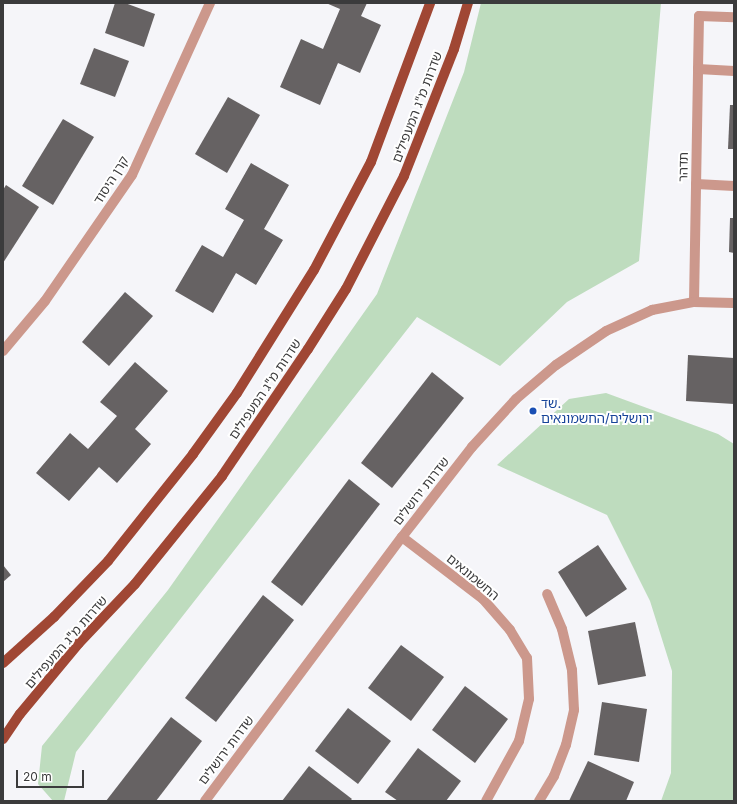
<!DOCTYPE html>
<html>
<head>
<meta charset="utf-8">
<style>
	body { margin:0 }
	#map { position:relative; width:737px; height:804px; overflow:hidden; background:#f5f5f9; font-family:Inter,"Noto Sans Hebrew",sans-serif }
	div>[style] { position:absolute }
	[style*='--x'] { left:calc(var(--x)*1px); top:calc(var(--y)*1px); width:calc(var(--w)*1px); rotate:calc(var(--a)*1deg) }
	.green>* { inset:0; background:#bedcbe }
	.building>* { inset:0; background:#666263 }
	.minor>* { height:10px; margin:-5px; padding:0 5px; transform-origin:5px; border-radius:5px; background:#cc988c }
	.major>* { height:10px; margin:-5px; padding:0 5px; transform-origin:5px; border-radius:5px; background:#a04734 }
	.dots>* { width:11px; height:11px; translate:-50% -50%; box-sizing:border-box; border:2px solid #fff; border-radius:50% }
	span { translate:-50% -50%; white-space:nowrap; text-align:center; line-height:1.15; -webkit-text-stroke:4px #fff; paint-order:stroke }
	.street-label { font-size:13px; color:#3b3b3c }
	.transit-label { font-size:13px; color:#164399 }
	.left { translate:0 -50%; text-align:left }
	.frame { position:absolute; inset:0; border:4px solid #3b3b3c; pointer-events:none }
	.scale { position:absolute; left:16px; top:770px; width:68px; height:18px; box-sizing:border-box; border:2px solid #3b3b3c; border-top:0; padding-left:5px; font-size:12px; line-height:14px; white-space:nowrap; color:#3b3b3c; -webkit-text-stroke:3px #fff; paint-order:stroke }
</style>
</head>
<body>
<div id="map">
	<div class="green">
		<i style="clip-path:polygon(481px 3px,661px 3px,639px 261px,567px 302px,500px 366px,417px 317px,76px 752px,64px 801px,53px 801px,38px 784px,42px 746px,168px 590px,377px 294px,464px 72px)"></i>
		<i style="clip-path:polygon(606px 393px,718px 434px,734px 444px,734px 801px,661px 801px,671px 773px,672px 671px,650px 601px,607px 515px,497px 465px,569px 399px)"></i>
	</div>
	<div class="building">
		<i style="clip-path:polygon(115px 3px,125px 3px,155px 14px,144px 47px,105px 33px)"></i>
		<i style="clip-path:polygon(326px 3px,367px 3px,361px 16px,381px 25px,360px 73px,338px 63px,320px 105px,280px 87px,301px 39px,323px 49px,340px 9px)"></i>
		<i style="clip-path:polygon(94px 48px,129px 61px,115px 97px,80px 84px)"></i>
		<i style="clip-path:polygon(228px 97px,260px 115px,227px 173px,195px 154px)"></i>
		<i style="clip-path:polygon(730px 105px,734px 105px,734px 149px,728px 149px)"></i>
		<i style="clip-path:polygon(63px 119px,94px 137px,53px 205px,22px 186px)"></i>
		<i style="clip-path:polygon(251px 163px,289px 185px,264px 229px,283px 240px,256px 285px,236px 273px,213px 313px,175px 291px,202px 245px,223px 257px,244px 220px,225px 209px)"></i>
		<i style="clip-path:polygon(6px 185px,39px 207px,3px 263px,3px 190px)"></i>
		<i style="clip-path:polygon(730px 218px,734px 218px,734px 253px,729px 252px)"></i>
		<i style="clip-path:polygon(125px 292px,153px 316px,109px 366px,82px 342px)"></i>
		<i style="clip-path:polygon(688px 355px,734px 358px,734px 404px,686px 401px)"></i>
		<i style="clip-path:polygon(135px 362px,168px 391px,135px 429px,151px 444px,117px 483px,99px 467px,69px 501px,36px 473px,70px 433px,88px 449px,117px 416px,100px 402px)"></i>
		<i style="clip-path:polygon(432px 372px,464px 398px,392px 488px,361px 463px)"></i>
		<i style="clip-path:polygon(349px 479px,380px 504px,302px 606px,271px 582px)"></i>
		<i style="clip-path:polygon(598px 545px,627px 589px,586px 617px,558px 572px)"></i>
		<i style="clip-path:polygon(3px 565px,11px 575px,3px 582px)"></i>
		<i style="clip-path:polygon(263px 595px,294px 620px,216px 722px,185px 698px)"></i>
		<i style="clip-path:polygon(635px 622px,646px 676px,598px 685px,588px 631px)"></i>
		<i style="clip-path:polygon(401px 645px,444px 677px,411px 721px,368px 688px)"></i>
		<i style="clip-path:polygon(465px 686px,508px 719px,475px 763px,432px 730px)"></i>
		<i style="clip-path:polygon(602px 702px,647px 709px,639px 762px,594px 755px)"></i>
		<i style="clip-path:polygon(348px 708px,391px 741px,358px 784px,315px 751px)"></i>
		<i style="clip-path:polygon(171px 717px,202px 741px,156px 801px,106px 801px)"></i>
		<i style="clip-path:polygon(418px 748px,461px 781px,446px 801px,398px 801px,385px 792px)"></i>
		<i style="clip-path:polygon(588px 761px,634px 782px,626px 801px,569px 801px)"></i>
		<i style="clip-path:polygon(309px 766px,352px 799px,350px 801px,282px 801px)"></i>
	</div>
	<div class="minor">
		<i style="--x:698;--y:69;--w:53;--a:-88.9"></i>
		<i style="--x:699;--y:16;--w:35;--a:2"></i>
		<i style="--x:696;--y:184;--w:38;--a:3"></i>
		<i style="--x:694;--y:302;--w:233;--a:-89"></i>
		<i style="--x:698;--y:69;--w:36;--a:3"></i>
		<i style="--x:3;--y:351;--w:65;--a:-50"></i>
		<i style="--x:45;--y:301;--w:153;--a:-55.4"></i>
		<i style="--x:132;--y:175;--w:189;--a:-65.6"></i>
		<i style="--x:402;--y:537;--w:102;--a:37.4"></i>
		<i style="--x:483;--y:599;--w:41;--a:48.9"></i>
		<i style="--x:510;--y:630;--w:33;--a:59"></i>
		<i style="--x:527;--y:658;--w:41;--a:87.2"></i>
		<i style="--x:529;--y:699;--w:43;--a:103.4"></i>
		<i style="--x:519;--y:741;--w:68;--a:118.8"></i>
		<i style="--x:205;--y:801;--w:329;--a:-53.3"></i>
		<i style="--x:402;--y:537;--w:114;--a:-52.1"></i>
		<i style="--x:472;--y:447;--w:65;--a:-47.5"></i>
		<i style="--x:516;--y:399;--w:52;--a:-40.4"></i>
		<i style="--x:556;--y:365;--w:60;--a:-34.2"></i>
		<i style="--x:606;--y:331;--w:51;--a:-24.5"></i>
		<i style="--x:652;--y:310;--w:43;--a:-10.8"></i>
		<i style="--x:694;--y:302;--w:40;--a:1.4"></i>
		<i style="--x:539;--y:801;--w:29;--a:-59"></i>
		<i style="--x:554;--y:776;--w:33;--a:-69"></i>
		<i style="--x:566;--y:745;--w:36;--a:-77"></i>
		<i style="--x:574;--y:710;--w:40;--a:-92.9"></i>
		<i style="--x:572;--y:670;--w:42;--a:-103.7"></i>
		<i style="--x:562;--y:629;--w:38;--a:-113"></i>
	</div>
	<div class="major">
		<i style="--x:3;--y:663;--w:69;--a:-42"></i>
		<i style="--x:54;--y:617;--w:78;--a:-46"></i>
		<i style="--x:108;--y:561;--w:137;--a:-51.5"></i>
		<i style="--x:193;--y:454;--w:75;--a:-54.2"></i>
		<i style="--x:237;--y:393;--w:145;--a:-58"></i>
		<i style="--x:314;--y:270;--w:122;--a:-62.2"></i>
		<i style="--x:371;--y:162;--w:170;--a:-69.6"></i>
		<i style="--x:3;--y:739;--w:30;--a:-56"></i>
		<i style="--x:20;--y:714;--w:92;--a:-50.3"></i>
		<i style="--x:79;--y:643;--w:81;--a:-46.5"></i>
		<i style="--x:135;--y:584;--w:139;--a:-51.1"></i>
		<i style="--x:222;--y:476;--w:153;--a:-55.9"></i>
		<i style="--x:308;--y:349;--w:71;--a:-57.7"></i>
		<i style="--x:346;--y:289;--w:127;--a:-62.8"></i>
		<i style="--x:404;--y:176;--w:136;--a:-68.5"></i>
		<i style="--x:454;--y:49;--w:48;--a:-73.1"></i>
	</div>
	<div class="dots">
		<i style="left:533px;top:411px;background:#1a4fb4"></i>
	</div>
	<div class="street-label">
		<span style="left:417px;top:107px;rotate:-69deg">שדרות מ"ג המעפילים</span>
		<span style="left:683px;top:167px;rotate:-89deg">תדהר</span>
		<span style="left:111px;top:180px;rotate:-58deg">קרן היסוד</span>
		<span style="left:265px;top:389px;rotate:-56deg">שדרות מ"ג המעפילים</span>
		<span style="left:421px;top:491px;rotate:-52deg">שדרות ירושלים</span>
		<span style="left:473px;top:577px;rotate:40deg">החשמונאים</span>
		<span style="left:66px;top:642px;rotate:-49deg">שדרות מ"ג המעפילים</span>
		<span style="left:226px;top:750px;rotate:-53deg">שדרות ירושלים</span>
	</div>
	<div class="transit-label">
		<span class="left" style="left:541px;top:411px">שד.<br>ירושלים/החשמונאים</span>
	</div>
	<div class="frame"></div>
	<div class="scale">20 m</div>
</div>
</body>
</html>
